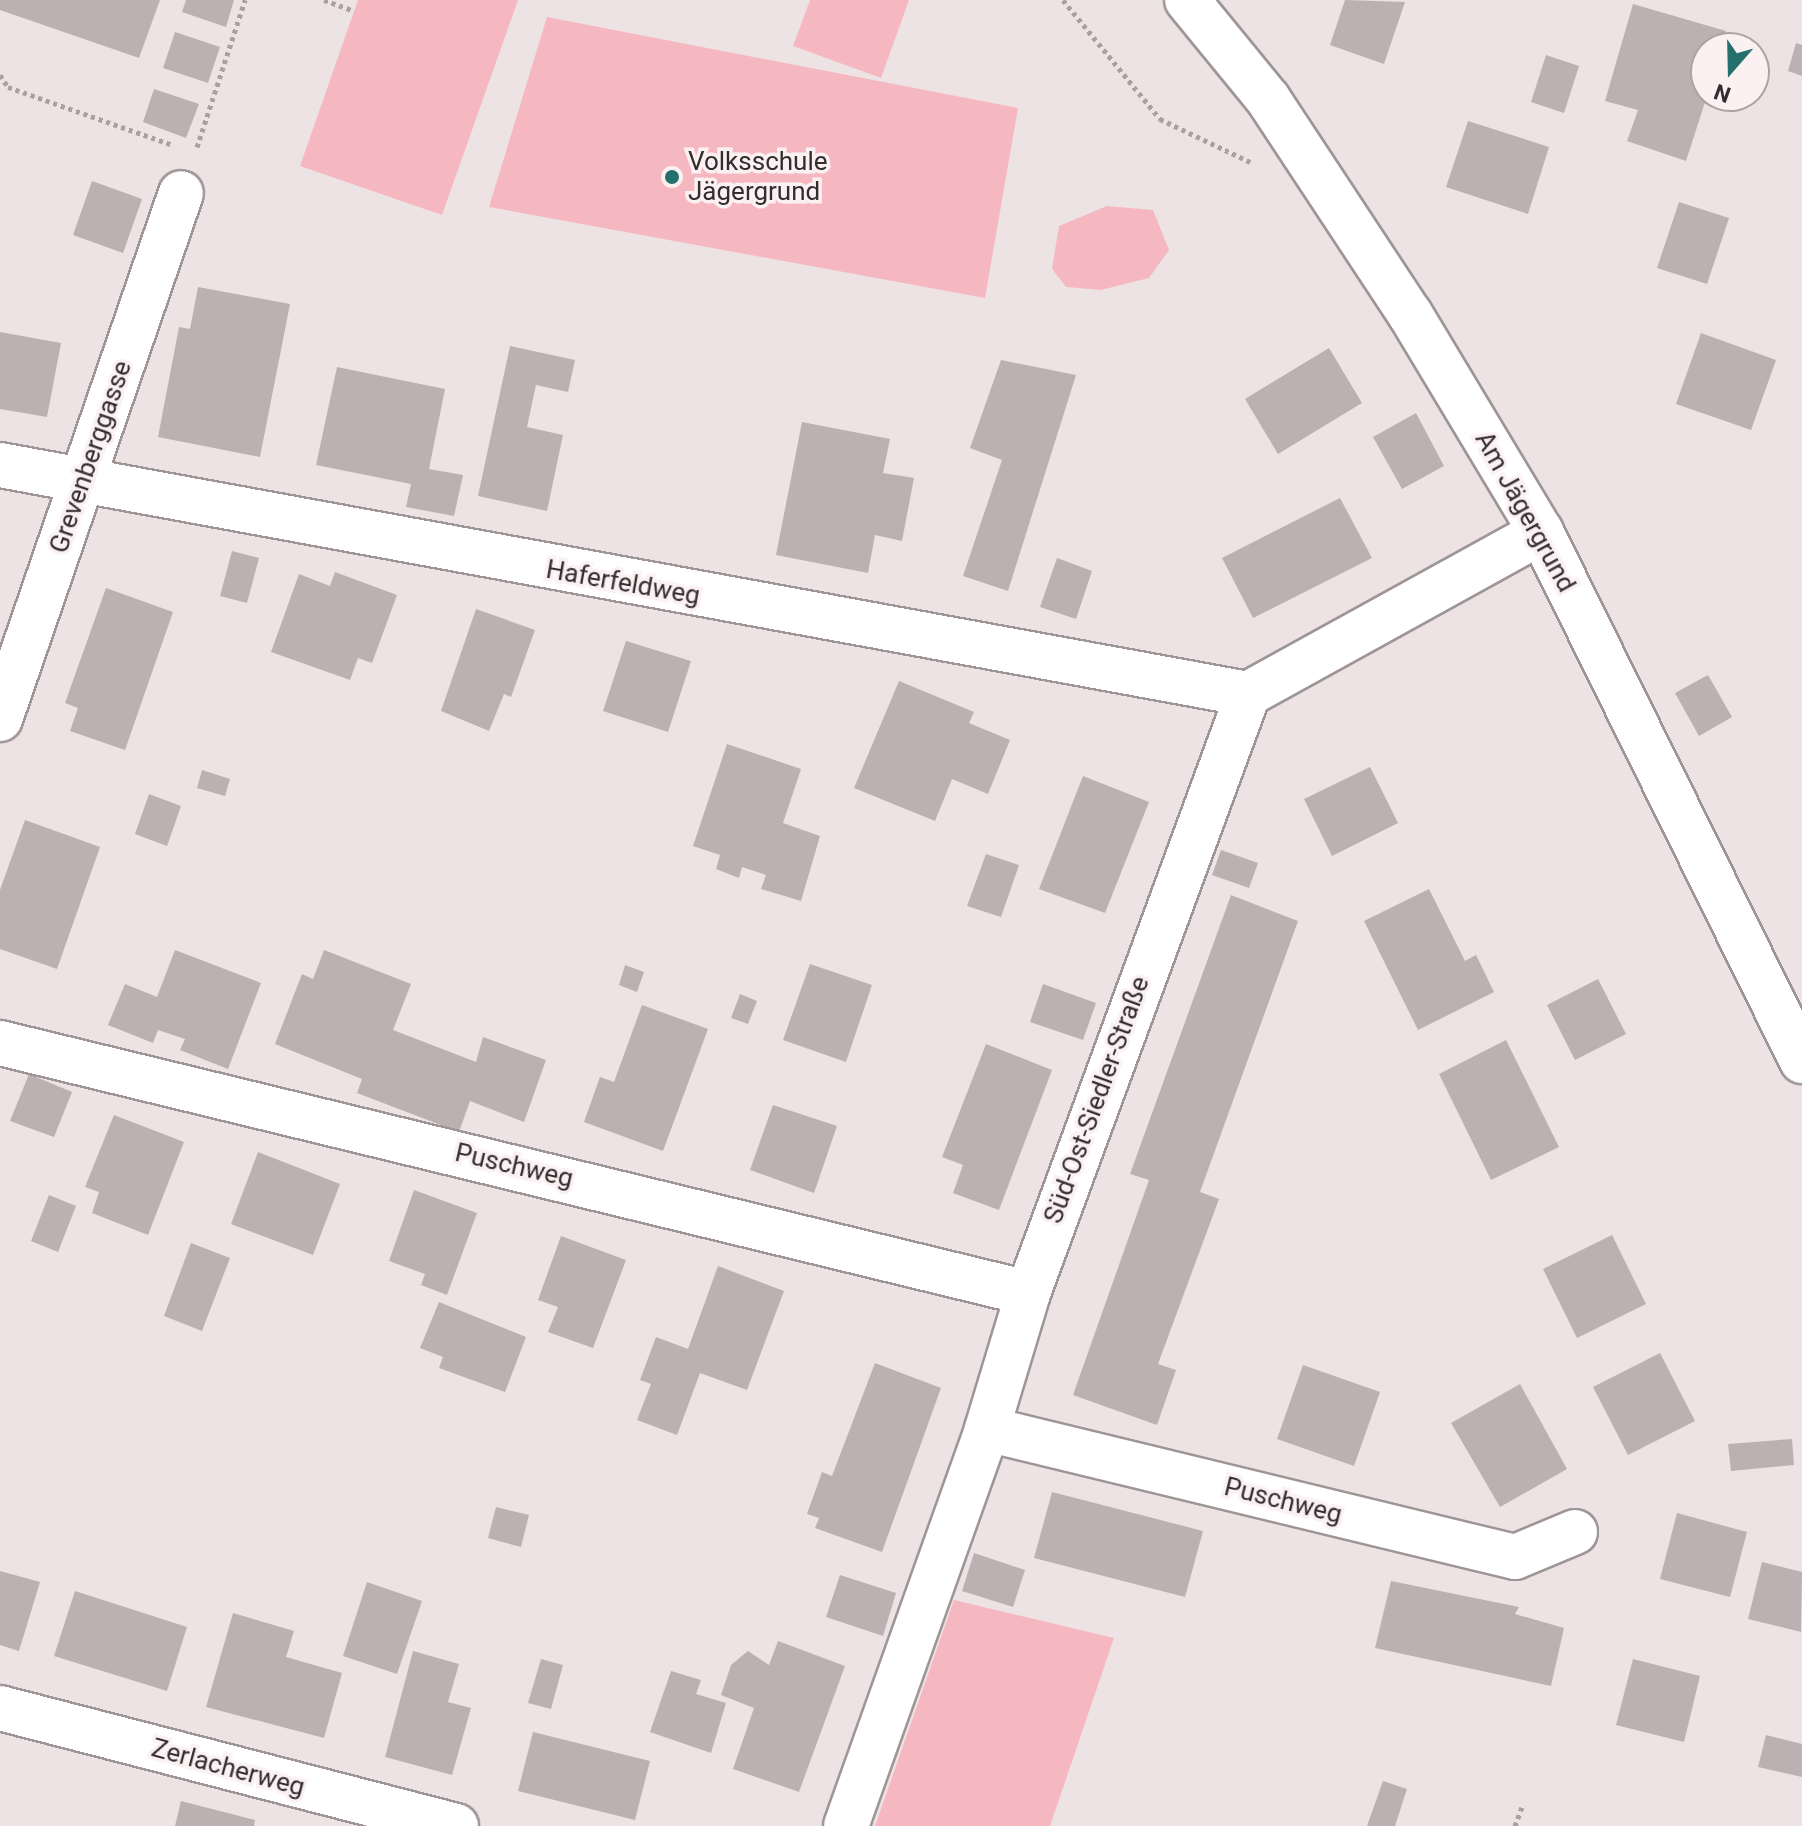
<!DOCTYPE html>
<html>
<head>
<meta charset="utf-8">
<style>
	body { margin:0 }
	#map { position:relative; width:1802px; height:1826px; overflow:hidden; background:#ede3e4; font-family:Roboto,sans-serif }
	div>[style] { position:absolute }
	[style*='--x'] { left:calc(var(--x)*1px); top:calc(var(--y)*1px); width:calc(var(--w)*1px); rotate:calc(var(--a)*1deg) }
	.green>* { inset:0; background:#f6b8c0 }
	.building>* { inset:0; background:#bbb1b2 }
	.path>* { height:5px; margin-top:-2.5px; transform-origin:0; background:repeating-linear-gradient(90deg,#a8a0a1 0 4px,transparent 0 8px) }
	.roads { filter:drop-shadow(2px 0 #9f9596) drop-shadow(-2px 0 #9f9596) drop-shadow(0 2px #9f9596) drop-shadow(0 -2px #9f9596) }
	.minor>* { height:44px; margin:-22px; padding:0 22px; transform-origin:22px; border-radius:22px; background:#fff }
	.tertiary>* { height:44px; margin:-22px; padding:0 22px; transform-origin:22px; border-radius:22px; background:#fff }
	.dots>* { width:22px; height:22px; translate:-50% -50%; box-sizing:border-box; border:4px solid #fbf1f2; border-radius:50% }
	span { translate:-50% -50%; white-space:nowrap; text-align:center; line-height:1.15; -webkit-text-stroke:7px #fbf1f2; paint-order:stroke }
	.poi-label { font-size:26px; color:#322e2f }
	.left { translate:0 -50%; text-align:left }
	.street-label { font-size:26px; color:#322e2f }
	.north { position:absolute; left:1690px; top:32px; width:80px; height:80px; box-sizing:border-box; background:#fbf1f2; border:2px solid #aba3a4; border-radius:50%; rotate:200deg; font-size:22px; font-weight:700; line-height:32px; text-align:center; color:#322e2f }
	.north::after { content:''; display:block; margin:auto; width:28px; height:36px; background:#256f6c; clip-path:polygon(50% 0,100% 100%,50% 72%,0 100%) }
</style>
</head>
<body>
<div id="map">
	<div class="green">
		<i style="clip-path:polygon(358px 0,518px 0,442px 215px,300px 166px)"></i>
		<i style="clip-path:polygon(810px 0,909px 0,881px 78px,793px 46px)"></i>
		<i style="clip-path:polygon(547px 17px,1018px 108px,985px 298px,489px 207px)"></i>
		<i style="clip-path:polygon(1107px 206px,1153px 210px,1169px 250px,1149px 278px,1101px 290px,1066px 287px,1052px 269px,1059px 226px)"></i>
		<i style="clip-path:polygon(954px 1600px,1114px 1638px,1050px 1826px,875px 1826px)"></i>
	</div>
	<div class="building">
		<i style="clip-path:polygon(0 0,160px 0,139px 58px,0 10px)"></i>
		<i style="clip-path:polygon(186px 0,234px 0,226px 27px,182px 12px)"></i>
		<i style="clip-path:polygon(1345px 0,1405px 2px,1384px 64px,1330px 45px)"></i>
		<i style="clip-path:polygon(1633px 4px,1726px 31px,1721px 48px,1706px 48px,1707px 96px,1686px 161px,1627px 141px,1638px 110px,1605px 101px)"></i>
		<i style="clip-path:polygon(175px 32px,220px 47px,208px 83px,163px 68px)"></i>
		<i style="clip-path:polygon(1796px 43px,1802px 45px,1802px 76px,1788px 71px)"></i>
		<i style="clip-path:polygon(1546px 55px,1579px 66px,1564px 113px,1531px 102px)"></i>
		<i style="clip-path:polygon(154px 89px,199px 104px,186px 138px,143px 122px)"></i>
		<i style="clip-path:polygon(1468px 121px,1549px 147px,1528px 214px,1446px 187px)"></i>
		<i style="clip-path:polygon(92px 181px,142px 199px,123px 253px,73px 235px)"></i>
		<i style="clip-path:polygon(1679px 202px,1729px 218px,1707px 284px,1657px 268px)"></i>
		<i style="clip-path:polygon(198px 287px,290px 304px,260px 457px,158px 437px,179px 327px,190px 329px)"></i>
		<i style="clip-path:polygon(0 332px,61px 343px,47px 417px,0 409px)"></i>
		<i style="clip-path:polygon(1701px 333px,1776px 360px,1751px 430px,1676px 404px)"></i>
		<i style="clip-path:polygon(510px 346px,575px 360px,568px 392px,536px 385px,527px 427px,563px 435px,547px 511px,478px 496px)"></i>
		<i style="clip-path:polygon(1329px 348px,1362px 403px,1278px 454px,1245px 399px)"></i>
		<i style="clip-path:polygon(1001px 360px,1076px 375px,1008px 591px,963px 576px,1002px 460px,970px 448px)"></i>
		<i style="clip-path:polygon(337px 367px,445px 389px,429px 469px,463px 475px,454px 516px,406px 507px,411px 484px,316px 465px)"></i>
		<i style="clip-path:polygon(1416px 413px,1444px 466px,1402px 489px,1373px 437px)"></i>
		<i style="clip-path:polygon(802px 422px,890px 439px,883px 473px,914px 478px,902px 541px,875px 535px,868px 573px,776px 555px)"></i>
		<i style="clip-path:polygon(1340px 498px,1372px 558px,1253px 618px,1222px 558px)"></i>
		<i style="clip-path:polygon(232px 551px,259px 558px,247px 603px,220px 596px)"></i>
		<i style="clip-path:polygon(1057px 558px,1092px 571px,1076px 619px,1040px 607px)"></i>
		<i style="clip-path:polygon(335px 572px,397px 595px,372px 663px,358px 658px,350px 680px,271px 652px,299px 574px,330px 586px)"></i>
		<i style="clip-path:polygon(106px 588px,173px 612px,125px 750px,70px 731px,78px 708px,65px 703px)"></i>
		<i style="clip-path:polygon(476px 609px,535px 630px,511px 697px,504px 694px,489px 731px,441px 711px)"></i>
		<i style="clip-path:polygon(626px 641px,691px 661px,668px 732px,603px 711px)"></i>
		<i style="clip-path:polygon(1708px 675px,1732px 717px,1699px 736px,1675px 693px)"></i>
		<i style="clip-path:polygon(899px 681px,974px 712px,969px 723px,1010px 740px,988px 794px,952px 779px,935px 821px,854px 788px)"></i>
		<i style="clip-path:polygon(727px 744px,801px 769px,783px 823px,820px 836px,801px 901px,761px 889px,766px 875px,742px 867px,739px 878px,716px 869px,720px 855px,693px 846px)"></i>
		<i style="clip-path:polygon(1370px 767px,1398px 823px,1332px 856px,1304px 799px)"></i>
		<i style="clip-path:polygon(202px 770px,230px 779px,225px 796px,197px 788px)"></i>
		<i style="clip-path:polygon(1083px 776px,1149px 802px,1105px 913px,1039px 889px)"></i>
		<i style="clip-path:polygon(149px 794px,181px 806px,167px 846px,135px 834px)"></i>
		<i style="clip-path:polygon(25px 820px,100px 847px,57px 969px,0 949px,0 890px)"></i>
		<i style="clip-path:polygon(1221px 850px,1258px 863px,1249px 888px,1212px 875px)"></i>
		<i style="clip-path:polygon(986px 854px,1019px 865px,1001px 917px,967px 906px)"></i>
		<i style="clip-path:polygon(1429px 889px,1465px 961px,1476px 955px,1494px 992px,1418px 1030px,1364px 921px)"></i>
		<i style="clip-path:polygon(1231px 895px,1298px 921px,1200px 1192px,1219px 1199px,1158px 1364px,1176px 1370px,1157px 1425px,1073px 1395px,1149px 1180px,1130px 1174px)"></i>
		<i style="clip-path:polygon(175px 950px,261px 983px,228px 1069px,180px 1050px,185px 1039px,158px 1030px,153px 1043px,108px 1025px,125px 984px,157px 997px)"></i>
		<i style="clip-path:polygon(324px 950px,411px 984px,393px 1030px,476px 1062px,483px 1037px,546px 1060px,524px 1122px,470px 1101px,459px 1132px,357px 1093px,362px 1079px,275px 1044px,302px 974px,313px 979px)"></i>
		<i style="clip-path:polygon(810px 964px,872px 985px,846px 1062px,783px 1040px)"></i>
		<i style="clip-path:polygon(625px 965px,644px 972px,637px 992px,619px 985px)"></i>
		<i style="clip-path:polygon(1598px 979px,1626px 1034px,1575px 1060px,1547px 1005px)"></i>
		<i style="clip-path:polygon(1043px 984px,1096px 1003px,1083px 1040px,1030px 1022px)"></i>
		<i style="clip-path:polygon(740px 994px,757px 1001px,748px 1024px,731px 1018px)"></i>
		<i style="clip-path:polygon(642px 1005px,708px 1029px,663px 1151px,584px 1122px,600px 1077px,614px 1082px)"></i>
		<i style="clip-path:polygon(1506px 1040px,1559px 1147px,1491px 1180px,1439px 1074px)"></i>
		<i style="clip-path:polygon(986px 1044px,1052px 1070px,999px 1210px,953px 1193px,963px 1165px,942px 1157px)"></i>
		<i style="clip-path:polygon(29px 1074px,72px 1092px,54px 1137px,10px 1121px)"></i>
		<i style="clip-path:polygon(773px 1105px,837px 1126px,814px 1193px,750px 1170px)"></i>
		<i style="clip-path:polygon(114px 1115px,184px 1142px,148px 1235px,92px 1213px,99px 1192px,85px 1187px)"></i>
		<i style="clip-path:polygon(258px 1152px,340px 1184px,313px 1255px,231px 1224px)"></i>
		<i style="clip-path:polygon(414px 1190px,477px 1213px,447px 1295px,421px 1285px,425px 1274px,389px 1261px)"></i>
		<i style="clip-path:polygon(49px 1195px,76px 1206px,58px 1252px,31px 1241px)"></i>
		<i style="clip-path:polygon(1612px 1235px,1646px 1304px,1577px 1338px,1543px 1269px)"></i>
		<i style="clip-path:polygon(561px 1236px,626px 1260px,593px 1348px,548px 1332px,558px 1307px,538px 1300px)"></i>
		<i style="clip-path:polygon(191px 1243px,230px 1258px,202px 1331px,164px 1316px)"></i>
		<i style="clip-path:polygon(718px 1266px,784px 1291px,747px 1390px,700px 1373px,677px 1435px,637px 1420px,651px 1384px,640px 1380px,656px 1337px,688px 1349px)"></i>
		<i style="clip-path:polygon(439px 1302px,526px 1337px,505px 1392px,439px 1368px,443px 1357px,420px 1348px)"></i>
		<i style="clip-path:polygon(1660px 1353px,1695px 1421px,1628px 1455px,1593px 1387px)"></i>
		<i style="clip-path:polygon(875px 1363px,941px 1388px,882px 1552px,815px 1528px,819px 1518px,807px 1514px,822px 1472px,832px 1476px)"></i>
		<i style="clip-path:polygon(1303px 1365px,1380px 1392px,1354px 1466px,1277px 1439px)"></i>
		<i style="clip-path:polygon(1520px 1384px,1567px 1469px,1500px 1507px,1451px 1423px)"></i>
		<i style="clip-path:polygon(1792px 1439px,1794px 1465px,1731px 1471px,1728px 1444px)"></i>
		<i style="clip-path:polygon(1052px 1492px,1203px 1531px,1185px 1597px,1034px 1558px)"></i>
		<i style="clip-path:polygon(496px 1507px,529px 1515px,521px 1547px,488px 1538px)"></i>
		<i style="clip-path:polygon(1677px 1513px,1747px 1532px,1730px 1597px,1660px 1579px)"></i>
		<i style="clip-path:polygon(974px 1553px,1025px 1570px,1013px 1607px,962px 1591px)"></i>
		<i style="clip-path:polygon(1762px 1562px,1802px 1572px,1801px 1632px,1748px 1619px)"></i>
		<i style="clip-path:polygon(0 1571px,40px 1582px,19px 1651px,0 1645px)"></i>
		<i style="clip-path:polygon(840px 1575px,896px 1593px,883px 1636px,826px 1617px)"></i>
		<i style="clip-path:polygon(1391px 1581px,1519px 1607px,1515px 1614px,1564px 1628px,1551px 1686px,1375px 1648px)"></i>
		<i style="clip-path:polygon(367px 1582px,422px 1601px,397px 1674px,343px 1656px)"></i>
		<i style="clip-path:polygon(75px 1591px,187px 1627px,167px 1691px,54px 1656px)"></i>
		<i style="clip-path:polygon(233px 1613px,294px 1631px,286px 1657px,342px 1673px,324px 1738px,206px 1707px)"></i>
		<i style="clip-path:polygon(778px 1641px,845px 1666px,799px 1792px,733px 1769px,754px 1708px,721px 1695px,731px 1665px,748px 1651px,769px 1665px)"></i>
		<i style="clip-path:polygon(413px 1651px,459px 1664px,448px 1702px,471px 1708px,452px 1775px,385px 1757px)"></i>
		<i style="clip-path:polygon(541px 1659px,563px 1665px,551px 1709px,528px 1703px)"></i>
		<i style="clip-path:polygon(1633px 1659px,1700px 1676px,1684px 1742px,1616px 1725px)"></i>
		<i style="clip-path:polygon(671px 1671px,701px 1680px,696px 1694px,726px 1703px,711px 1753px,650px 1732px)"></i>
		<i style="clip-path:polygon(533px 1732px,650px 1761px,635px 1820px,518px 1791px)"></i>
		<i style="clip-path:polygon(1766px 1735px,1802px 1744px,1802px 1777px,1758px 1767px)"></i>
		<i style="clip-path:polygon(1383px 1781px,1407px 1789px,1395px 1826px,1367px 1826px)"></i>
		<i style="clip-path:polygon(181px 1801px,255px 1820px,254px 1826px,175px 1826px)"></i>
	</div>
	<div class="path">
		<i style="--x:324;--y:0;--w:32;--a:20"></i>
		<i style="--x:1063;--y:0;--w:154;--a:50.8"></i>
		<i style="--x:1160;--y:119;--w:100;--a:25.5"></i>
		<i style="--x:0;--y:75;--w:14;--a:56"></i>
		<i style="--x:8;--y:87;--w:172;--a:19.4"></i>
		<i style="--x:197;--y:147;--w:155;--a:-71.9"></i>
		<i style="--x:1515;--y:1826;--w:20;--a:-70"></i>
	</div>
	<div class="roads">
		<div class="minor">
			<i style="--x:0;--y:465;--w:1269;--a:10.4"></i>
			<i style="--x:0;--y:719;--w:556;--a:-71.01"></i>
			<i style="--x:0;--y:1043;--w:1058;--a:13.67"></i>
			<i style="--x:987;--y:1429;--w:543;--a:13.63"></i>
			<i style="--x:1515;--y:1557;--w:65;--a:-22.6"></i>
			<i style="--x:0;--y:1708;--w:471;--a:14.5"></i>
			<i style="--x:846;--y:1826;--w:421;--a:-70.4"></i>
			<i style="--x:987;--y:1429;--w:142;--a:-73.2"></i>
			<i style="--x:1028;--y:1293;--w:638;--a:-69.83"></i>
			<i style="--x:1248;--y:694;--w:335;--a:-28.9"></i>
		</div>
		<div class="tertiary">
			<i style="--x:1187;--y:0;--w:128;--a:50.7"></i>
			<i style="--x:1268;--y:99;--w:258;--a:56.6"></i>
			<i style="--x:1410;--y:314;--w:254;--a:59"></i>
			<i style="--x:1541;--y:532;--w:590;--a:63.74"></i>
		</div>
	</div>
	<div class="dots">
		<i style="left:672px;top:177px;background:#256f6c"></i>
	</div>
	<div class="poi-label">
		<span class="left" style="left:688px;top:177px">Volksschule<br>Jägergrund</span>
	</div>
	<div class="street-label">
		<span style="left:91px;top:457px;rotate:-71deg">Grevenberggasse</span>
		<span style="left:1525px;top:512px;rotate:61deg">Am Jägergrund</span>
		<span style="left:623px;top:583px;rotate:10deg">Haferfeldweg</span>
		<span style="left:1097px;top:1100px;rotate:-70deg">Süd-Ost-Siedler-Straße</span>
		<span style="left:514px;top:1166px;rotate:13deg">Puschweg</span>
		<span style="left:1283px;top:1501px;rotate:14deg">Puschweg</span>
		<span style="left:228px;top:1768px;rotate:15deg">Zerlacherweg</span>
	</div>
	<div class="north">N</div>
</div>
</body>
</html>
